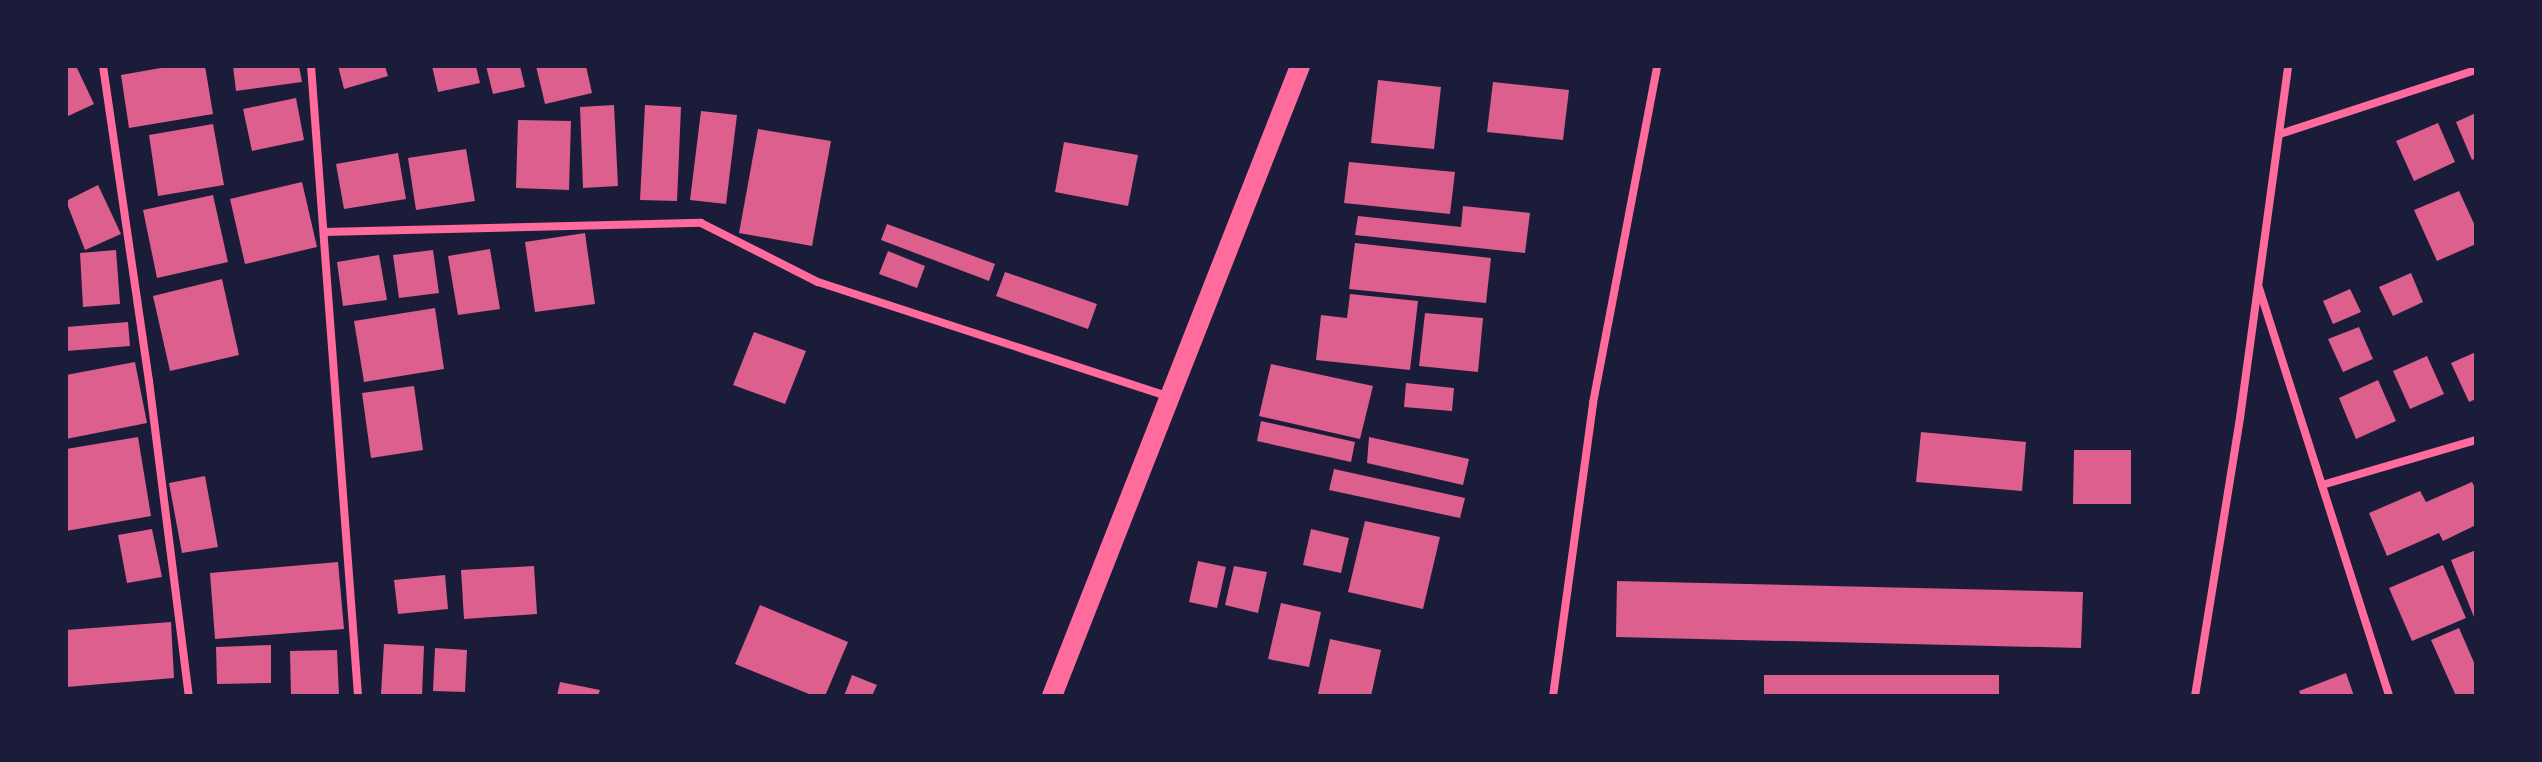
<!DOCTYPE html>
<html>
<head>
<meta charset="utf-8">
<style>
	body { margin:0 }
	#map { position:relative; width:2542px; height:762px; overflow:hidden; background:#1b1b3a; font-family:Montserrat,sans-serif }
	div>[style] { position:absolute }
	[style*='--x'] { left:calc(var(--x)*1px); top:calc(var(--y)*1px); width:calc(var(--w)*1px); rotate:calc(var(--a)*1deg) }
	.building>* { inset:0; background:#dd5f8e }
	.minor>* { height:8px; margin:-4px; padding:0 4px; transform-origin:4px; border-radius:4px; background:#ff6b9d }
	.primary>* { height:20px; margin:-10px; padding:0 10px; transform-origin:10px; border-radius:10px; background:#ff6b9d }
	span { translate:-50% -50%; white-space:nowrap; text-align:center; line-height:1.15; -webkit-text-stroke:6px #1b1b3a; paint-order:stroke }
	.frame { position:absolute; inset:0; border:68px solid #1b1b3a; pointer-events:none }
</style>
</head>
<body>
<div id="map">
	<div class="building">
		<i style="clip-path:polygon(66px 66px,76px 66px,94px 104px,66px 117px)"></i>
		<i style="clip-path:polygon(172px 66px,205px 66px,213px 114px,129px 128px,121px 75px)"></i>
		<i style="clip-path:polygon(233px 66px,299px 66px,302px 82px,236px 91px)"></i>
		<i style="clip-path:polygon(338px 66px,385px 66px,388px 76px,344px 89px)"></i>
		<i style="clip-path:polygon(432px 66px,476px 66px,480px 83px,438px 92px)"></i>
		<i style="clip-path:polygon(486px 66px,520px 66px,525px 87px,493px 94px)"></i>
		<i style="clip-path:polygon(536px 66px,586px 66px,592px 93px,545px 104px)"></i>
		<i style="clip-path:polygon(1378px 80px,1441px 87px,1434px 149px,1371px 143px)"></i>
		<i style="clip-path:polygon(1493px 82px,1569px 90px,1563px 140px,1487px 132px)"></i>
		<i style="clip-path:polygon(296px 98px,304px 140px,252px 151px,243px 109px)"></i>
		<i style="clip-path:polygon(614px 105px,618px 186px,583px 188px,580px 107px)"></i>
		<i style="clip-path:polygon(645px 105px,681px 107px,677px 201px,640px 200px)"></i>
		<i style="clip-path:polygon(701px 111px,737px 115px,726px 204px,690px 200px)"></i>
		<i style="clip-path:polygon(2476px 113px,2476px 158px,2472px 160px,2456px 122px)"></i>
		<i style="clip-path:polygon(518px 120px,571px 121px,569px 190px,516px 188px)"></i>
		<i style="clip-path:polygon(2438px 123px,2455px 162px,2414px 181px,2396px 141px)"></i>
		<i style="clip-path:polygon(213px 124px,224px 185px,158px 196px,149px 135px)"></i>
		<i style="clip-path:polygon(758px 129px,831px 141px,812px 246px,739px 233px)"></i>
		<i style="clip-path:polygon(1064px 142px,1138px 155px,1128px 206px,1055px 192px)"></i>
		<i style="clip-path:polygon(466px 149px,475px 201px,416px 210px,408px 158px)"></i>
		<i style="clip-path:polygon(398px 153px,406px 199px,344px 209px,336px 164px)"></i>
		<i style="clip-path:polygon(1349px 162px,1455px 172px,1450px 214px,1344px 203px)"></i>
		<i style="clip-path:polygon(302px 182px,317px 247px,245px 264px,230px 199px)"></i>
		<i style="clip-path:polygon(98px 185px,121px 234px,85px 250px,66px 201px)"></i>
		<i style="clip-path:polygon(2459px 191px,2476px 228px,2476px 244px,2437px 261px,2414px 210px)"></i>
		<i style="clip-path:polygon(213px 195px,228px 262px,157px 278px,143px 210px)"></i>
		<i style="clip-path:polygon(1463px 206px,1530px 213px,1525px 253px,1355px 235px,1358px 216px,1461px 227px)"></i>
		<i style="clip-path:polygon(887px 224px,995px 264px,989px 281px,881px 240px)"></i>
		<i style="clip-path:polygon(585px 233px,595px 304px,535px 312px,525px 242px)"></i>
		<i style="clip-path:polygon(1355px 243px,1491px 258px,1486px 303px,1349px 289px)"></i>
		<i style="clip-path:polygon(490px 249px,500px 309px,458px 315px,448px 256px)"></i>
		<i style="clip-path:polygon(116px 250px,120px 304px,83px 307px,80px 253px)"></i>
		<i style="clip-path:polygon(433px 250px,439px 293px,399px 298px,393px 255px)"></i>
		<i style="clip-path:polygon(888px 251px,925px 266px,917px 288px,879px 274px)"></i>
		<i style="clip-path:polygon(379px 255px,387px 300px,343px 306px,337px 262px)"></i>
		<i style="clip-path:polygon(1005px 272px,1097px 304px,1088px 329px,996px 296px)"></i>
		<i style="clip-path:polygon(2411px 273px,2423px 302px,2393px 316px,2379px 287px)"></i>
		<i style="clip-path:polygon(222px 279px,239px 355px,170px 371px,153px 296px)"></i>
		<i style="clip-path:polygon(2350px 289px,2361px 312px,2333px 324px,2323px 301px)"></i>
		<i style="clip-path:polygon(1350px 294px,1418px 301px,1410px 370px,1316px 360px,1321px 315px,1347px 318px)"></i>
		<i style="clip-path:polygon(435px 308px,444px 369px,364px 382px,354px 321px)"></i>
		<i style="clip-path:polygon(1425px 313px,1483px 318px,1478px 372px,1419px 366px)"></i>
		<i style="clip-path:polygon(128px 322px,130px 346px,66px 351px,66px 327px)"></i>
		<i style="clip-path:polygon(2359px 327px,2373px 359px,2343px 372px,2328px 339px)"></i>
		<i style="clip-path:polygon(754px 332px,806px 351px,785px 404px,733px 385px)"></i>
		<i style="clip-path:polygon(2476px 352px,2476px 399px,2469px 402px,2451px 363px)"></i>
		<i style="clip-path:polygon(2427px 356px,2444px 394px,2410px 409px,2393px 371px)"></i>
		<i style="clip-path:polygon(135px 362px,147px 423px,66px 439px,66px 375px)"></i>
		<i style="clip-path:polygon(1271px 364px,1373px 386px,1360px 439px,1259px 416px)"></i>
		<i style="clip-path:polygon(2378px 380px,2396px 421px,2356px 439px,2339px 398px)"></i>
		<i style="clip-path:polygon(1406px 383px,1454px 388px,1452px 411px,1404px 407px)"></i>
		<i style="clip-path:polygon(414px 386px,423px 450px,371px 458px,362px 393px)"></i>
		<i style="clip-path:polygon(1261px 421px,1355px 442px,1351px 462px,1257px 441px)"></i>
		<i style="clip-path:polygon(1921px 432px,2026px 442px,2022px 491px,1916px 482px)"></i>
		<i style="clip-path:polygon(138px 437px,151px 516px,66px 531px,66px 449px)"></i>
		<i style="clip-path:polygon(1369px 437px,1469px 459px,1463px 485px,1367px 463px)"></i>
		<i style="clip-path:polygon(2074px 450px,2131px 450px,2131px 504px,2073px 504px)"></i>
		<i style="clip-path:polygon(1334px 469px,1465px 498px,1460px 518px,1329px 490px)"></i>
		<i style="clip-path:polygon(205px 476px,218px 547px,182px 553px,169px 483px)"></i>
		<i style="clip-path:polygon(2472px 482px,2476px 490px,2476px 525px,2443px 541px,2439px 533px,2387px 556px,2369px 513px,2420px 491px,2426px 502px)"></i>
		<i style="clip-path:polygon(1365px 521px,1440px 537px,1423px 609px,1348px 592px)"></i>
		<i style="clip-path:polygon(152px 529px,162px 577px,127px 583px,118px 535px)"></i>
		<i style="clip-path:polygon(1311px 529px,1349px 538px,1341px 573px,1303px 565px)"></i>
		<i style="clip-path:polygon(2476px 550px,2476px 622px,2451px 560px)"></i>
		<i style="clip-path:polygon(1198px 561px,1226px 567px,1217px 608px,1189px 602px)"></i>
		<i style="clip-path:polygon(338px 562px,344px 629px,215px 639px,210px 573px)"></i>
		<i style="clip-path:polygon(2443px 565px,2466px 618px,2412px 641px,2389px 588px)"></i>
		<i style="clip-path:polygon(534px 566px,537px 614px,464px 619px,461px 570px)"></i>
		<i style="clip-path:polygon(1234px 566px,1267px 572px,1258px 613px,1225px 605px)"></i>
		<i style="clip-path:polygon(445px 575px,448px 609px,398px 614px,394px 580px)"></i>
		<i style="clip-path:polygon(1617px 581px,2083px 592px,2081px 648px,1616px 637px)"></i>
		<i style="clip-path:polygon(1281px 603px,1321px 612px,1309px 667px,1268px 659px)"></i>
		<i style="clip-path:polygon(760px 605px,848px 642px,825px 696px,814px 696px,735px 664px)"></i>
		<i style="clip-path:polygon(171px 622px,174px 678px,66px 687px,66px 630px)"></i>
		<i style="clip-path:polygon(2459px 628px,2476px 667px,2476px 696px,2456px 696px,2431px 640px)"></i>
		<i style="clip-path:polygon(1330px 639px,1381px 650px,1371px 696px,1318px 694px)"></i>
		<i style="clip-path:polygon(384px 644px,424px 646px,422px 696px,381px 694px)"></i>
		<i style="clip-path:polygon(271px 645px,271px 683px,217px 684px,216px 647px)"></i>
		<i style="clip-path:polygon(435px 648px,467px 650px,465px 692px,433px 691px)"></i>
		<i style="clip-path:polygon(337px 650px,339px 696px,291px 696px,290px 651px)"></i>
		<i style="clip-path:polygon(2346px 673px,2354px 696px,2301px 696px,2299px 691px)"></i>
		<i style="clip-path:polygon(852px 675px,877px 685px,872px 696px,844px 696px)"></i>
		<i style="clip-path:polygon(1764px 675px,1999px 675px,1999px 696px,1764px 696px)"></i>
		<i style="clip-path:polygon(560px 682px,600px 690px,598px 696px,557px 696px)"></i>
	</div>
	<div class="minor">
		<i style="--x:103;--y:66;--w:318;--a:81.7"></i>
		<i style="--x:149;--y:381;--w:318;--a:82.8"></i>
		<i style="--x:311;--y:66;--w:632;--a:85.73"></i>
		<i style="--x:2280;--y:134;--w:206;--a:-18.1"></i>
		<i style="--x:324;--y:232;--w:377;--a:-1.4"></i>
		<i style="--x:701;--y:223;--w:131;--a:26.8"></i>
		<i style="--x:818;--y:282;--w:369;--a:18.1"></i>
		<i style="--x:2259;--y:288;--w:428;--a:72.3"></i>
		<i style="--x:2322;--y:485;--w:160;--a:-16.3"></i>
		<i style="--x:1553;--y:696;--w:296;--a:-82.2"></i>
		<i style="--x:1593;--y:403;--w:343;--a:-79.2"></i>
		<i style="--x:2195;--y:696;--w:282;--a:-80.8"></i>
		<i style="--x:2240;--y:418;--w:355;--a:-82.2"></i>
	</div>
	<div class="primary">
		<i style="--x:1052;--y:696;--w:677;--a:-68.51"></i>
	</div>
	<div class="frame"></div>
</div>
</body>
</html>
